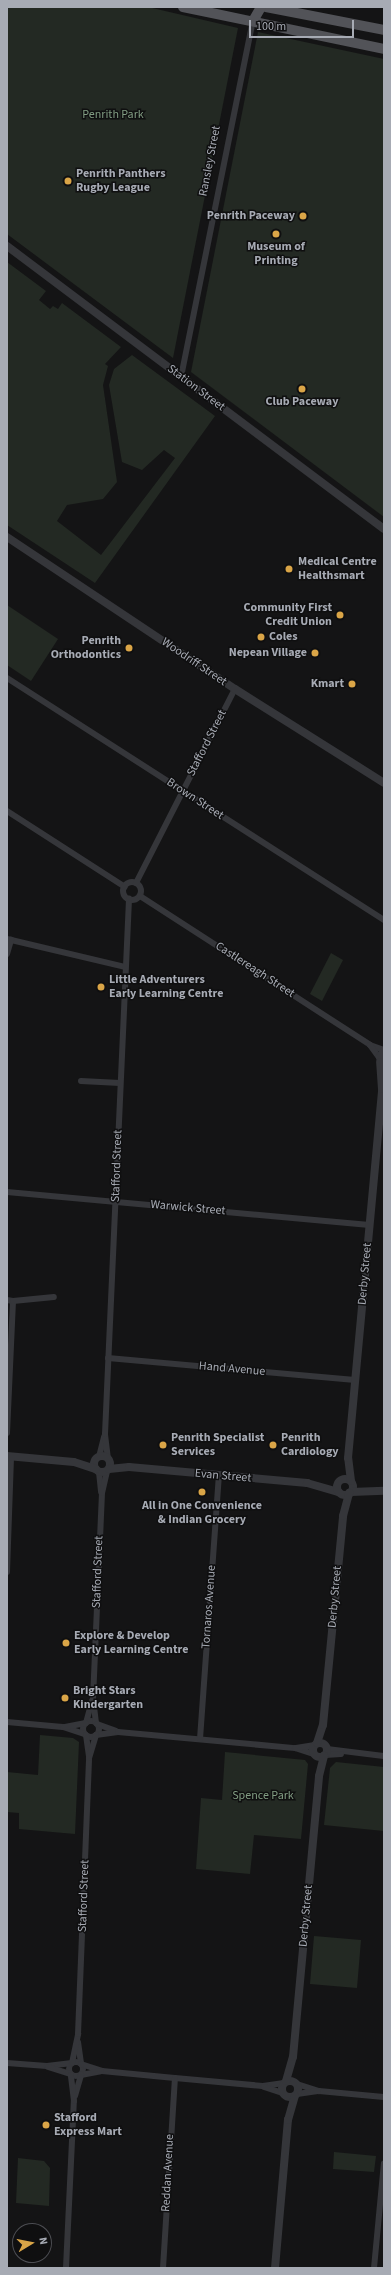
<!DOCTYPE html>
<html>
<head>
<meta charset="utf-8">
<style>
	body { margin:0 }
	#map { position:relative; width:391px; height:2275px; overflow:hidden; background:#141415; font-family:"Source Sans 3",sans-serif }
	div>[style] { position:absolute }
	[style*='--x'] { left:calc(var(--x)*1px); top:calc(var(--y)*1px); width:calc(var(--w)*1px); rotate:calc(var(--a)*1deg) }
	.green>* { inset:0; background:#232923 }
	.minor>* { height:6px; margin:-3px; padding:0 3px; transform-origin:3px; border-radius:3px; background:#35363a }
	.minor>.ring { margin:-3px; padding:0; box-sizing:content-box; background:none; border:6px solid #35363a; border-radius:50% }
	.tertiary>* { height:8px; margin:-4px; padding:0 4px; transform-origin:4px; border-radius:4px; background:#35363a }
	.tertiary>.ring { margin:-4px; padding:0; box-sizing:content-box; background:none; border:8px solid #35363a; border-radius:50% }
	.primary>* { height:10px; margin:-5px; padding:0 5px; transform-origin:5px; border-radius:5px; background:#525358 }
	.dots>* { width:11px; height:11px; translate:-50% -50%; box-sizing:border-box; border:2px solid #0f0f10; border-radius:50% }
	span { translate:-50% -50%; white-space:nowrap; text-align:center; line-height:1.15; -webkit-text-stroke:3px #0f0f10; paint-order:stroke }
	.park-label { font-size:12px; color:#819c82 }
	.street-label { font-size:12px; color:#a7abb4 }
	.poi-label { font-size:12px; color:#a7abb4; font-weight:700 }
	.left { translate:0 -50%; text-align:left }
	.right { translate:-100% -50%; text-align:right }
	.frame { position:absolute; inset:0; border:8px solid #a7abb4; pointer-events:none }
	.north { position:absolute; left:12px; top:2223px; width:40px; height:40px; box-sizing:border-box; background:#0f0f10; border:1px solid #4c4d52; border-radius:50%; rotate:80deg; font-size:11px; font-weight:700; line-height:16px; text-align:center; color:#a7abb4 }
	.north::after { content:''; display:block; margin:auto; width:14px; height:18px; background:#daa547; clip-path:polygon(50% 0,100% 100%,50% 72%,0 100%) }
	.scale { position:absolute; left:249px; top:20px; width:105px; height:18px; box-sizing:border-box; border:2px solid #a7abb4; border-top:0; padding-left:5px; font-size:12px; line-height:14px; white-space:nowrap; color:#a7abb4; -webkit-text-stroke:3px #0f0f10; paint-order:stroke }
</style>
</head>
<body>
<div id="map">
	<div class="green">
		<i style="clip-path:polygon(7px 7px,148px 7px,238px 28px,173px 358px,7px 234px)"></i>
		<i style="clip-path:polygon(258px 32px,384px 59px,384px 517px,191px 372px)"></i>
		<i style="clip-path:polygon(7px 262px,46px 291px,39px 300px,50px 309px,53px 306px,58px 309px,62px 303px,121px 347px,105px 364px,108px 366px,103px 385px,117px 482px,103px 499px,67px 505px,57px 521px,101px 555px,175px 458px,164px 450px,142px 470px,122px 462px,109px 385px,114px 369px,132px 355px,215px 416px,95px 583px,7px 525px)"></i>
		<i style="clip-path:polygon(7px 605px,58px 639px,31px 681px,7px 665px)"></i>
		<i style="clip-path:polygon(331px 953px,343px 960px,322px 1001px,310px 994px)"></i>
		<i style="clip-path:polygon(40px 1735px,73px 1738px,79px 1742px,75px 1834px,19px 1829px,19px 1813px,7px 1812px,7px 1772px,38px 1775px)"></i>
		<i style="clip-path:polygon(225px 1752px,305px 1760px,308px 1764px,301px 1839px,254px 1835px,250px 1874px,196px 1869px,201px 1798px,222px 1800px)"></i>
		<i style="clip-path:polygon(336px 1762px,384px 1767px,384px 1831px,324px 1825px,330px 1768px)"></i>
		<i style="clip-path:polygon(314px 1936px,361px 1940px,357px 1988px,310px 1984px)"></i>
		<i style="clip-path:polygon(334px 2152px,376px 2156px,374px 2172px,333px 2169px)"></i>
		<i style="clip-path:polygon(18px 2158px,44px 2161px,50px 2168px,49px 2206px,16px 2203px)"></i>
	</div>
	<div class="minor">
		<i style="--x:181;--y:377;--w:363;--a:-78.6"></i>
		<i style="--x:7;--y:678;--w:448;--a:32.7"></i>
		<i style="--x:7;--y:811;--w:140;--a:32.8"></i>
		<i class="ring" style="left:123px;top:882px;width:12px;height:12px"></i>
		<i style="--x:136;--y:883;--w:218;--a:-63"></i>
		<i style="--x:140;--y:896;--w:274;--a:32.9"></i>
		<i style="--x:370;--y:1045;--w:15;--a:20"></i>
		<i style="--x:7;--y:939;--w:121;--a:13.3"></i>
		<i style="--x:7;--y:954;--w:15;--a:-74"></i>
		<i style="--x:370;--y:1045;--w:17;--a:54"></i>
		<i style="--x:81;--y:1081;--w:39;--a:3"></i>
		<i style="--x:7;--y:1192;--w:364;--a:5.2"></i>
		<i style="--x:7;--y:1300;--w:6;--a:9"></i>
		<i style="--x:13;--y:1301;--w:132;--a:92.6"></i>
		<i style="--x:13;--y:1301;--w:41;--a:-5.6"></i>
		<i style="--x:108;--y:1358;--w:248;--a:5.1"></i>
		<i style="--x:99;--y:1457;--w:21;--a:-76"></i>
		<i style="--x:108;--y:1459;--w:25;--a:-97"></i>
		<i style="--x:105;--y:1434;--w:536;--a:-87.43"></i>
		<i style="--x:99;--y:1472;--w:20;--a:84"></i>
		<i style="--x:7;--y:1572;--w:116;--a:-88"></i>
		<i class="ring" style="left:83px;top:1721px;width:10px;height:10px"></i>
		<i style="--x:7;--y:1722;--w:56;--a:5.1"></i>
		<i style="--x:63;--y:1727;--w:23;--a:18"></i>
		<i style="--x:86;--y:1723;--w:23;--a:-75"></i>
		<i style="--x:96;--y:1723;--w:24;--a:-97"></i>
		<i style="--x:93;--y:1699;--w:206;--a:-87.5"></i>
		<i style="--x:102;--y:1493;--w:23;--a:-77"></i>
		<i style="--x:97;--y:1724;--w:20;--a:20"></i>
		<i style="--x:65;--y:1727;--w:21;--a:-11"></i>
		<i style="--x:86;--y:1735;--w:21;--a:82"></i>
		<i style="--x:96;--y:1735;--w:22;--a:-8"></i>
		<i style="--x:118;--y:1732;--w:178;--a:5.2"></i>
		<i style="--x:295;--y:1748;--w:20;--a:18"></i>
		<i style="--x:200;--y:1739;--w:265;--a:-85.9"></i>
		<i style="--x:296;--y:1748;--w:19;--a:-9"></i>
		<i style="--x:327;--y:1749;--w:57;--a:7"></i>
		<i style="--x:325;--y:1755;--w:16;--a:-4"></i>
		<i style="--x:78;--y:2042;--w:22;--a:82"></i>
		<i class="ring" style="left:69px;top:2062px;width:8px;height:8px"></i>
		<i style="--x:7;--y:2063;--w:40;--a:4.3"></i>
		<i style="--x:47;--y:2066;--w:25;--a:-7"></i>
		<i style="--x:72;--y:2063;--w:30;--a:-78"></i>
		<i style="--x:78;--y:2034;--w:276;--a:-87.7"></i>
		<i style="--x:89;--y:1758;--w:24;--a:-73"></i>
		<i style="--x:81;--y:2064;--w:22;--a:18"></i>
		<i style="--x:102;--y:2071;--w:73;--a:5.5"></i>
		<i style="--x:175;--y:2078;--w:88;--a:5.2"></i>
		<i style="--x:263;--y:2086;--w:21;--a:-8"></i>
		<i style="--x:48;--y:2067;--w:24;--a:17"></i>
		<i style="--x:81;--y:2075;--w:20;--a:-11"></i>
		<i style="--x:297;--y:2084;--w:23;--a:18"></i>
		<i style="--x:319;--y:2091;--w:65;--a:5.3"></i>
		<i style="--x:264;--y:2087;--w:20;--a:18"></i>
		<i style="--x:297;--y:2094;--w:21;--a:-8"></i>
		<i style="--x:75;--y:2096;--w:22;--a:-74"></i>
		<i style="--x:66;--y:2268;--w:167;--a:-87.3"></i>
		<i style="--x:74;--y:2101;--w:26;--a:-97"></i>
		<i style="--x:163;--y:2268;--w:190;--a:-86.4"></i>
		<i style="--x:374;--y:2268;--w:105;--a:-84.6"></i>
	</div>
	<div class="tertiary">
		<i style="--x:7;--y:246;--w:471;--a:36.9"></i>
		<i style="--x:7;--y:537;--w:274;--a:33.7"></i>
		<i style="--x:235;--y:689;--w:176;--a:32.2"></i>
		<i style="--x:383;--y:1065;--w:9;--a:-111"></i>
		<i style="--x:380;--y:1057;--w:7;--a:-56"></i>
		<i class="ring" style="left:94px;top:1456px;width:8px;height:8px"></i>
		<i style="--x:7;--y:1456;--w:67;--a:5.1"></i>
		<i style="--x:74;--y:1462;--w:23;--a:18"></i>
		<i style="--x:109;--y:1469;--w:20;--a:-6"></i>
		<i style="--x:129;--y:1467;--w:179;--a:5.1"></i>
		<i style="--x:307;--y:1483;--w:33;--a:16"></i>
		<i class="ring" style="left:337px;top:1479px;width:8px;height:8px"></i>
		<i style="--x:351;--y:1481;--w:23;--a:-97"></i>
		<i style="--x:348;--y:1458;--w:371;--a:-84.7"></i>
		<i style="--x:382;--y:1089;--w:27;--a:-94"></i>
		<i style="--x:351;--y:1492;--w:33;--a:-2"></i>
		<i class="ring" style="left:313px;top:1743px;width:6px;height:6px"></i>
		<i style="--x:317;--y:1743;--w:19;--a:-72"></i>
		<i style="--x:323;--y:1725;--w:210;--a:-84.5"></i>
		<i style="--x:343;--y:1516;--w:24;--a:-75"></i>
		<i class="ring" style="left:282px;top:2081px;width:8px;height:8px"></i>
		<i style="--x:286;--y:2081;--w:25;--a:-74"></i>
		<i style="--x:293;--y:2057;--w:282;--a:-84.7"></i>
		<i style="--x:319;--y:1776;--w:21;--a:-76"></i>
		<i style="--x:275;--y:2268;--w:149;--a:-85"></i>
		<i style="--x:288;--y:2120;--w:25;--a:-74"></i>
	</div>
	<div class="primary">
		<i style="--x:183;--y:7;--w:205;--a:11.8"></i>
		<i style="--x:266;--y:7;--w:120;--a:11"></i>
		<i style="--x:253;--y:21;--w:16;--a:-60"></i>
	</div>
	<div class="dots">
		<i style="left:68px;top:181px;background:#daa547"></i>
		<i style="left:303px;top:216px;background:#daa547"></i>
		<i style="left:276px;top:234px;background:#daa547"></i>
		<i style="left:302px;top:389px;background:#daa547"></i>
		<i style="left:289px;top:569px;background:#daa547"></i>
		<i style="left:340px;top:615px;background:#daa547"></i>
		<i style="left:261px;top:637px;background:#daa547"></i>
		<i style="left:129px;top:648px;background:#daa547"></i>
		<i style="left:315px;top:653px;background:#daa547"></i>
		<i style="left:352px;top:684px;background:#daa547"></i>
		<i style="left:101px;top:987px;background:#daa547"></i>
		<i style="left:163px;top:1445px;background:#daa547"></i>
		<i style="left:273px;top:1445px;background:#daa547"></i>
		<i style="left:202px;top:1492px;background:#daa547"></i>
		<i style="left:66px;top:1643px;background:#daa547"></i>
		<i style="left:65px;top:1698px;background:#daa547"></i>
		<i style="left:46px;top:2125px;background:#daa547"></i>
	</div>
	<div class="park-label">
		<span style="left:113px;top:115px">Penrith Park</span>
		<span style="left:263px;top:1796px">Spence Park</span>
	</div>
	<div class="street-label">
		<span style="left:210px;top:161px;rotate:-79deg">Ransley Street</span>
		<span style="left:196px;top:388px;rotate:37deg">Station Street</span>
		<span style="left:194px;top:662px;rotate:34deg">Woodriff Street</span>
		<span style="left:207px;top:743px;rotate:-63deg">Stafford Street</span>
		<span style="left:195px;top:799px;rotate:33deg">Brown Street</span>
		<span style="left:255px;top:970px;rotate:33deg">Castlereagh Street</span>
		<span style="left:117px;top:1166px;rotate:-88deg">Stafford Street</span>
		<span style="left:188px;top:1208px;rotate:5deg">Warwick Street</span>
		<span style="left:365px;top:1274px;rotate:-85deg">Derby Street</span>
		<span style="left:232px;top:1369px;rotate:5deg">Hand Avenue</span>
		<span style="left:223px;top:1476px;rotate:5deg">Evan Street</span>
		<span style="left:98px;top:1572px;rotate:-88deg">Stafford Street</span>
		<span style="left:335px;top:1597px;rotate:-85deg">Derby Street</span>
		<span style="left:209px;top:1607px;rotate:-86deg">Tornaros Avenue</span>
		<span style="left:84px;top:1896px;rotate:-88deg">Stafford Street</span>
		<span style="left:306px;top:1916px;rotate:-85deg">Derby Street</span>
		<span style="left:168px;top:2173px;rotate:-87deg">Reddan Avenue</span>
	</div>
	<div class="poi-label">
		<span class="left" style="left:76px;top:181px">Penrith Panthers<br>Rugby League</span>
		<span class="right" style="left:295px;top:216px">Penrith Paceway</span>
		<span style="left:276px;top:254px">Museum of<br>Printing</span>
		<span style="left:302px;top:402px">Club Paceway</span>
		<span class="left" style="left:298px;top:569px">Medical Centre<br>Healthsmart</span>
		<span class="right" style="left:332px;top:615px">Community First<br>Credit Union</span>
		<span class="left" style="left:269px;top:637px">Coles</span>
		<span class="right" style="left:121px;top:648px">Penrith<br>Orthodontics</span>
		<span class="right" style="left:307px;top:653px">Nepean Village</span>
		<span class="right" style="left:344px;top:684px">Kmart</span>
		<span class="left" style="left:109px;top:987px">Little Adventurers<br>Early Learning Centre</span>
		<span class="left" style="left:171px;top:1445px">Penrith Specialist<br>Services</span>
		<span class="left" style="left:281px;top:1445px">Penrith<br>Cardiology</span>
		<span style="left:202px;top:1513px">All in One Convenience<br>&amp; Indian Grocery</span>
		<span class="left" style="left:74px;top:1643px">Explore &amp; Develop<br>Early Learning Centre</span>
		<span class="left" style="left:73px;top:1698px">Bright Stars<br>Kindergarten</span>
		<span class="left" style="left:54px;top:2125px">Stafford<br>Express Mart</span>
	</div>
	<div class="frame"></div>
	<div class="north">N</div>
	<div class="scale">100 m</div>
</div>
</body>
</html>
